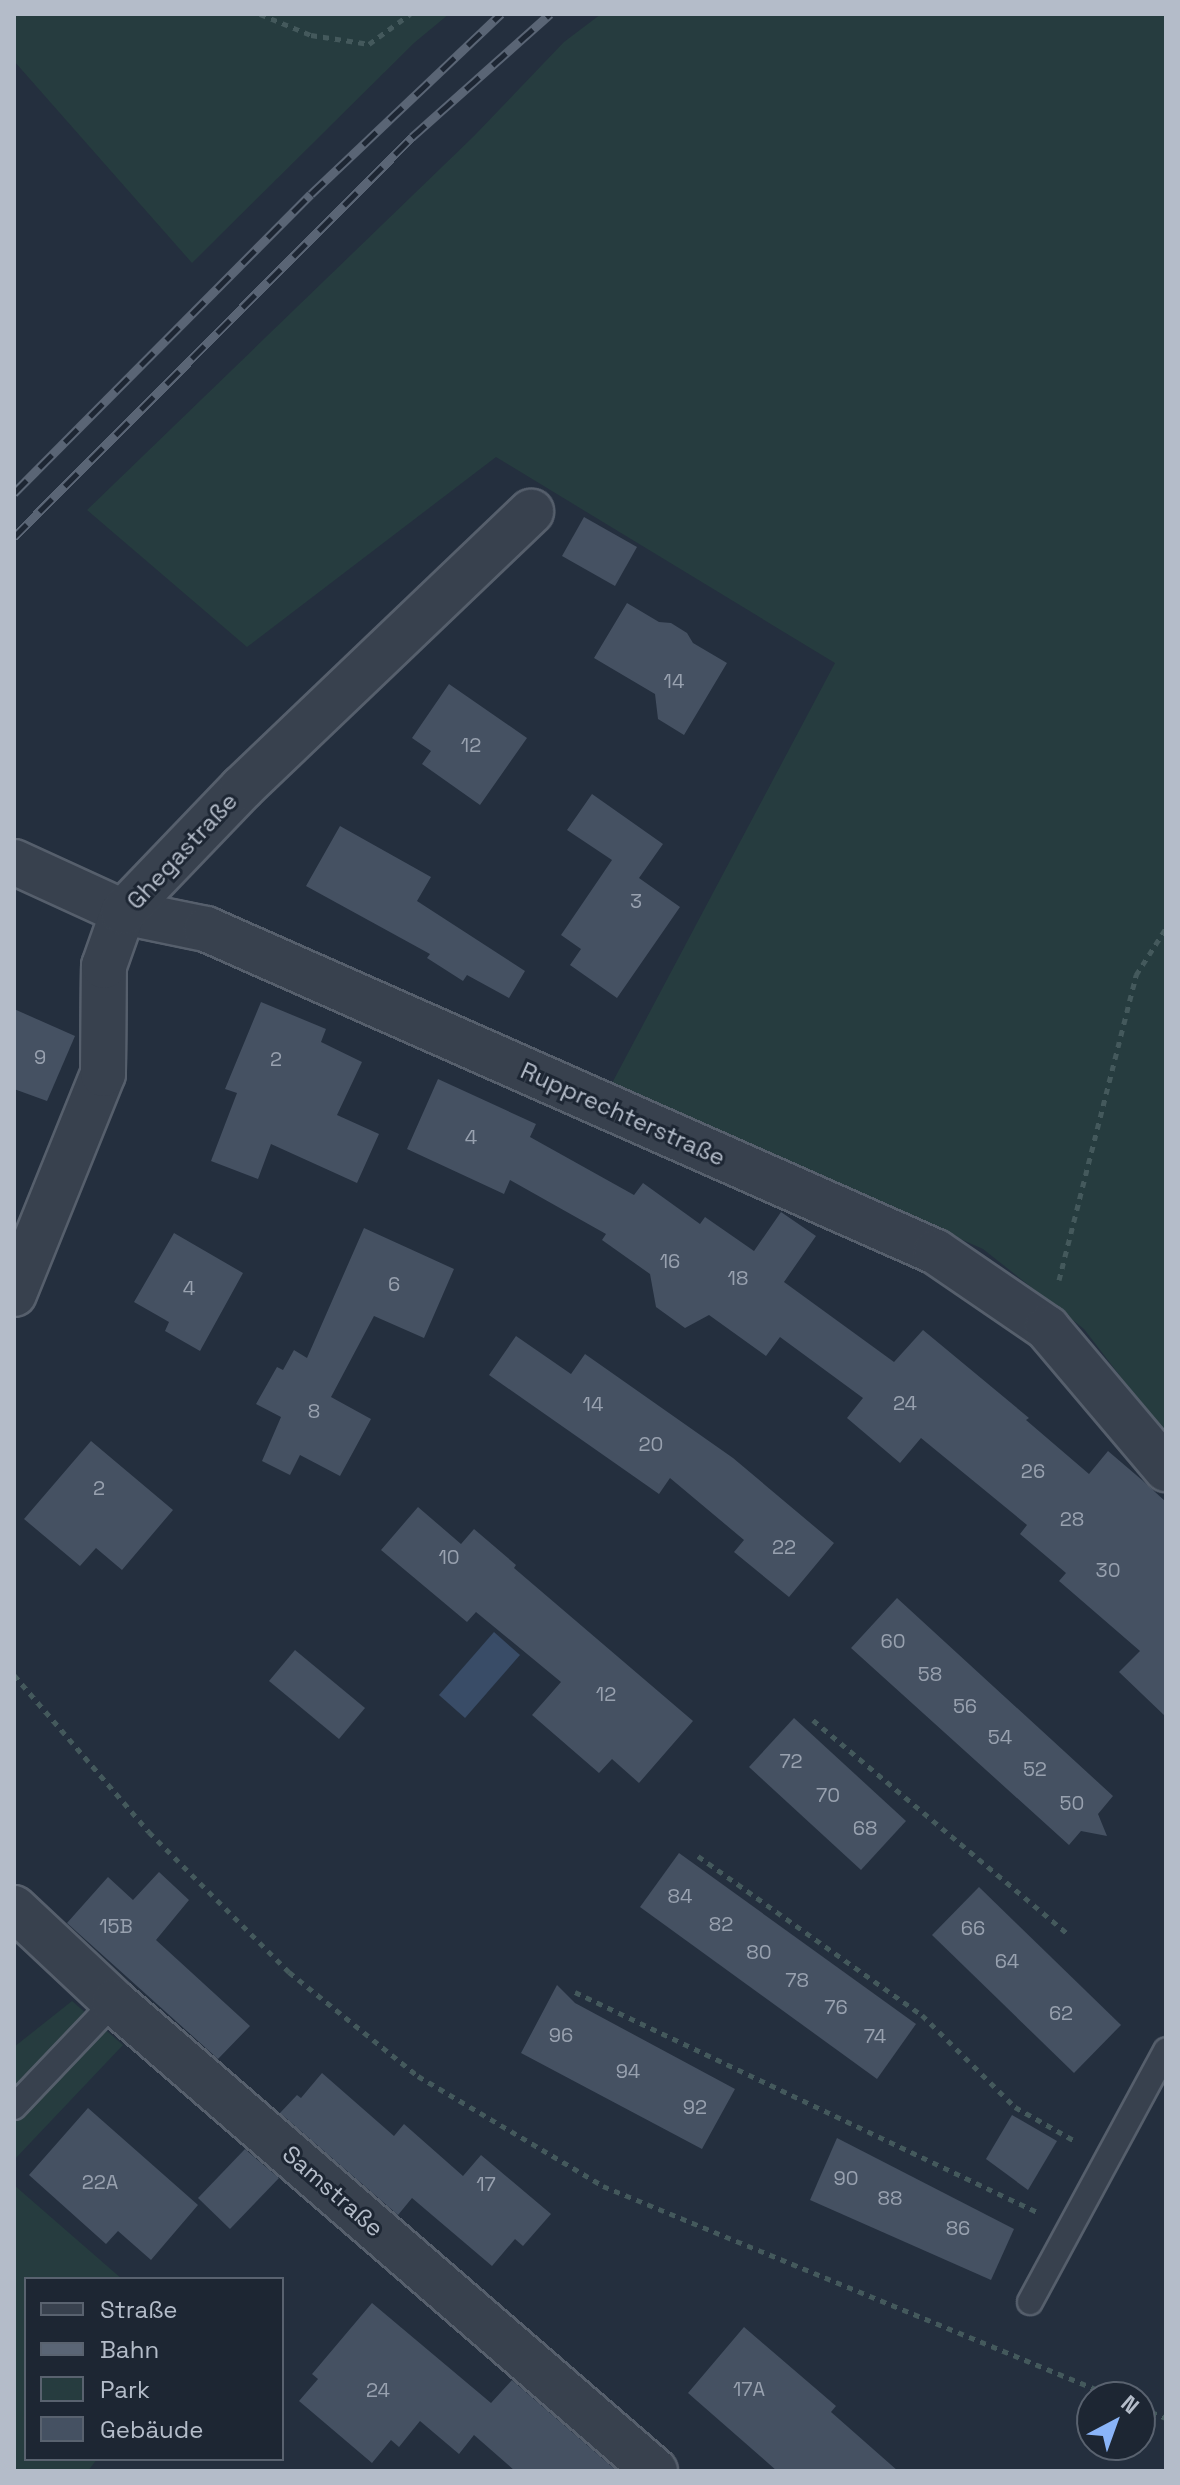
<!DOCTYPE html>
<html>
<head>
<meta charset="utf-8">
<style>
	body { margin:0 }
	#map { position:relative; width:1180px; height:2485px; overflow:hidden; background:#242f3e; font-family:"Space Grotesk",sans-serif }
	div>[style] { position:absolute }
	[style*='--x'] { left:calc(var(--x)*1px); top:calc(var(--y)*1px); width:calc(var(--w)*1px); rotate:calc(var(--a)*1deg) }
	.green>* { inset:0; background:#263c3f }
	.water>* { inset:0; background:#394c67 }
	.building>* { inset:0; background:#455162 }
	.path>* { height:5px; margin-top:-2.5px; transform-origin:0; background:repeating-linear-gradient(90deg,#44595c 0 6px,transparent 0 12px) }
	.roads { filter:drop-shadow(2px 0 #565f6c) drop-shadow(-2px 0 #565f6c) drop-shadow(0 2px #565f6c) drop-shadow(0 -2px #565f6c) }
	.lane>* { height:24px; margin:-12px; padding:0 12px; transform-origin:12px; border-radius:12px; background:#38414e }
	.street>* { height:44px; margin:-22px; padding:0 22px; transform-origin:22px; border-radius:22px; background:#38414e }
	.rail>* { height:9px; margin-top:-4.5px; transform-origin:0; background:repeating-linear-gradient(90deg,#1d2633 0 18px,#5a6575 0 36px); box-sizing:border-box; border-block:2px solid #5a6575 }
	span { translate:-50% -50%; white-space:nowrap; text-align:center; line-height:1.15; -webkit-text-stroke:6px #1d2633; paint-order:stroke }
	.number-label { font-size:20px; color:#98a1af }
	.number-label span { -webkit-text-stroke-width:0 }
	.street-label { font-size:24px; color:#b4bcc9 }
	.frame { position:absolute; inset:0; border:16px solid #b4bcc9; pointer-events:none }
	.legend { position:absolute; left:24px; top:2277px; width:260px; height:184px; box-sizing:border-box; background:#1d2633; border:2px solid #59626f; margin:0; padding:10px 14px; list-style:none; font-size:24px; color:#b4bcc9 }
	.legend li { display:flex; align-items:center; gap:16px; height:40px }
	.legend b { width:40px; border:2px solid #59626f }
	.north { position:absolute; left:1076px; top:2381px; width:80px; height:80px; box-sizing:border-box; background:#1d2633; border:2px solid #59626f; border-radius:50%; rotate:41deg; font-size:22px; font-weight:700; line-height:32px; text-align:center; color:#b4bcc9 }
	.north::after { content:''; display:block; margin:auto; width:28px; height:36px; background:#8ab4f8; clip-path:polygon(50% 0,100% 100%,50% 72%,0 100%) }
</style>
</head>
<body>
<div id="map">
	<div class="green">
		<i style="clip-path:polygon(14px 14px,449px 14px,414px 43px,192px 263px,14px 61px)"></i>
		<i style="clip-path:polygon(601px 14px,1166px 14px,1166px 1436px,1084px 1329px,983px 1249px,611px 1085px,835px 663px,496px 457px,247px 647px,87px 510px,474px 136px,564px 42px)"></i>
		<i style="clip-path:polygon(72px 2001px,123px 2045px,14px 2160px,14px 2047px)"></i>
		<i style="clip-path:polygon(14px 2185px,122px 2279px,26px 2279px,26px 2459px,97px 2459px,88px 2471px,14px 2471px)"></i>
	</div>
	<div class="water">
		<i style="clip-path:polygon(494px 1632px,520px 1655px,465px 1718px,439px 1695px)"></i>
	</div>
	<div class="building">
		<i style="clip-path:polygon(584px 517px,637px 547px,615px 586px,562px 556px)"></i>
		<i style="clip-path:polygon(627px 603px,659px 622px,671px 623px,687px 633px,693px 643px,727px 663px,684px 735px,658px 719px,655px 694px,594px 658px)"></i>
		<i style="clip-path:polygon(449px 684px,527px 738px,480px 805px,422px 764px,431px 751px,412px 738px)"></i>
		<i style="clip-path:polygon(592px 794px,663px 844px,639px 878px,680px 907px,617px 998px,570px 965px,581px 949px,561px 935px,612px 860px,567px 830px)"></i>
		<i style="clip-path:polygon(340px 826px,431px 877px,417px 901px,525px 971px,509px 998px,467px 975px,463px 981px,427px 958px,430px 954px,306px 886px)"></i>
		<i style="clip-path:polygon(261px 1002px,326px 1029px,321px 1042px,362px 1062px,337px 1115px,379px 1134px,357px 1183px,271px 1144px,258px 1179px,211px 1161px,237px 1093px,225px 1089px)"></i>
		<i style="clip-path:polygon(14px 1009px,75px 1036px,47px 1101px,14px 1089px)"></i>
		<i style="clip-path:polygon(438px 1079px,536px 1124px,530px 1137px,634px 1195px,643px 1183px,700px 1224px,705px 1217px,754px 1251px,781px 1212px,816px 1236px,784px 1282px,894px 1362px,923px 1330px,1029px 1418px,1026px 1420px,1089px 1474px,1108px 1451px,1142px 1480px,1166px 1502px,1166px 1717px,1119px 1672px,1140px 1651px,1059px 1581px,1066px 1573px,1020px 1534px,1027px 1525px,921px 1438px,900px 1463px,847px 1418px,863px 1398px,780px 1337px,766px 1356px,709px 1315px,685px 1328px,656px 1307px,650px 1274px,602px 1240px,606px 1234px,510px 1180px,504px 1194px,407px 1149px)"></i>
		<i style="clip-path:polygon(364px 1228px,454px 1269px,424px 1338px,374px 1316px,331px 1397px,371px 1419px,340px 1476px,300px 1455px,290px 1475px,262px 1461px,281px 1417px,256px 1404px,277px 1367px,283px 1370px,294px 1350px,307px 1358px)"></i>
		<i style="clip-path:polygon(174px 1233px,243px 1273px,200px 1351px,165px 1331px,169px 1322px,134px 1302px)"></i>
		<i style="clip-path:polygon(516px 1336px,571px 1374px,585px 1354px,733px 1458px,834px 1543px,789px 1597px,734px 1552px,744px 1540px,670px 1478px,659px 1494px,489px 1375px)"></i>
		<i style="clip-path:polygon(91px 1441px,173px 1510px,122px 1570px,96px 1548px,80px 1566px,24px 1519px)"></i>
		<i style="clip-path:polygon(418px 1507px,461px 1544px,474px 1529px,516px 1565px,514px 1568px,693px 1721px,639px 1783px,612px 1759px,599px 1773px,532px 1715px,561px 1682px,476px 1612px,467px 1622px,381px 1550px)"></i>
		<i style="clip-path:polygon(897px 1598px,1113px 1796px,1098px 1814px,1107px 1836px,1081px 1831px,1069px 1845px,851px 1648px)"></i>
		<i style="clip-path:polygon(295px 1650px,365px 1708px,339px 1739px,269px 1681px)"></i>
		<i style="clip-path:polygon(794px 1718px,906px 1821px,861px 1870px,749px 1767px)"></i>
		<i style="clip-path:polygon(679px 1853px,916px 2024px,877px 2079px,640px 1907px)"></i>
		<i style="clip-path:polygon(159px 1872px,189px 1900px,156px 1940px,250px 2026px,218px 2059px,67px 1923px,108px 1877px,133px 1900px)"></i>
		<i style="clip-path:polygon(979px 1887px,1121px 2025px,1074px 2073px,932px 1935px)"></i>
		<i style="clip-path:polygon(557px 1985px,575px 2003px,735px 2089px,702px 2149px,521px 2053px)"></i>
		<i style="clip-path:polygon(322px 2073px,394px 2136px,404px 2124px,463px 2176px,481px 2155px,551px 2214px,523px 2246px,515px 2239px,492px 2266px,412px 2198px,398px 2215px,280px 2113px,297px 2095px,301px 2098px)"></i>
		<i style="clip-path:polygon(88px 2108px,198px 2205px,151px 2260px,118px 2231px,106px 2244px,29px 2175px)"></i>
		<i style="clip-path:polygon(1012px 2115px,1057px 2141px,1028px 2190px,986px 2159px)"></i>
		<i style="clip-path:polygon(837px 2138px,1014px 2229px,991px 2280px,810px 2200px)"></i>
		<i style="clip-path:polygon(245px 2149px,279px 2178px,230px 2229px,198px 2198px)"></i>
		<i style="clip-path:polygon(372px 2303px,491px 2403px,512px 2380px,617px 2471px,515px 2471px,474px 2435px,459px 2454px,420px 2421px,399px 2447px,391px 2440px,372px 2463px,299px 2401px,318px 2379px,312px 2374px)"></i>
		<i style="clip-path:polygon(744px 2327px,836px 2406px,831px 2412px,898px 2471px,777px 2471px,688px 2393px)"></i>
	</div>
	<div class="path">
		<i style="--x:260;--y:14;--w:55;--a:22.4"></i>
		<i style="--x:311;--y:35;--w:59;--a:8.8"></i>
		<i style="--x:369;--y:44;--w:51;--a:-36.2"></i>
		<i style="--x:1059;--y:1280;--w:315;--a:-75.8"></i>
		<i style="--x:1136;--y:975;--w:56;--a:-57.4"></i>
		<i style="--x:14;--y:1675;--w:207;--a:49.3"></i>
		<i style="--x:149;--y:1832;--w:198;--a:45"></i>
		<i style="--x:289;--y:1972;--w:166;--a:38.9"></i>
		<i style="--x:418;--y:2076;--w:215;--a:30.7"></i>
		<i style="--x:603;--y:2186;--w:554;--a:22.4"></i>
		<i style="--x:813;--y:1720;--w:333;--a:40"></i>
		<i style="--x:698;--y:1856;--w:275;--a:35.4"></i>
		<i style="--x:922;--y:2015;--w:131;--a:44.7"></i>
		<i style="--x:1015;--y:2107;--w:69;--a:29.5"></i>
		<i style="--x:575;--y:1992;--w:512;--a:25.46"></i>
		<i style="--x:1140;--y:2407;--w:28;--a:23"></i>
	</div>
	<div class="roads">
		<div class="lane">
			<i style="--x:14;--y:2107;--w:145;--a:-46.4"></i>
			<i style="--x:1030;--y:2302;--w:286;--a:-61.6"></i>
		</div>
		<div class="street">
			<i style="--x:14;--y:862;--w:120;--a:24.6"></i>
			<i style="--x:123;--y:912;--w:85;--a:11.6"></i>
			<i style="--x:206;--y:929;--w:798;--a:23.87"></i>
			<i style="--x:936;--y:1252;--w:135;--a:34.4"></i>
			<i style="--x:1047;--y:1328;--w:185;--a:49.8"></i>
			<i style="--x:14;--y:1294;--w:237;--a:-68"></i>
			<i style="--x:103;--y:1074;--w:108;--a:-89.5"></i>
			<i style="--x:104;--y:966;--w:57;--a:-70.6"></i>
			<i style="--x:123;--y:912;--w:172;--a:-46.2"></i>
			<i style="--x:242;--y:788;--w:400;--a:-43.7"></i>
			<i style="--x:14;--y:1908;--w:137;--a:43.2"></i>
			<i style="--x:114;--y:2002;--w:716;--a:40.92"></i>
		</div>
	</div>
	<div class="rail">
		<i style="--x:14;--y:493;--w:421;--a:-45.2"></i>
		<i style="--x:311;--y:194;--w:262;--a:-43.5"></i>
		<i style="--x:14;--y:537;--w:564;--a:-45.14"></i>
		<i style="--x:412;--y:137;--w:185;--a:-41.7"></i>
	</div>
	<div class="number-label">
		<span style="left:674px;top:681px">14</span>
		<span style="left:471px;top:745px">12</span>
		<span style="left:636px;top:901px">3</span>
		<span style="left:40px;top:1057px">9</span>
		<span style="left:276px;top:1059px">2</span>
		<span style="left:471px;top:1137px">4</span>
		<span style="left:670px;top:1261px">16</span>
		<span style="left:738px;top:1278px">18</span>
		<span style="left:394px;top:1284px">6</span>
		<span style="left:189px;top:1288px">4</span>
		<span style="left:905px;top:1403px">24</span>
		<span style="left:593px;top:1404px">14</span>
		<span style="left:314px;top:1411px">8</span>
		<span style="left:651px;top:1444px">20</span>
		<span style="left:1033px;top:1471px">26</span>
		<span style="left:99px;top:1488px">2</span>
		<span style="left:1072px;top:1519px">28</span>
		<span style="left:784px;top:1547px">22</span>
		<span style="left:449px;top:1557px">10</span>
		<span style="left:1108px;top:1570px">30</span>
		<span style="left:893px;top:1641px">60</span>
		<span style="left:930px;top:1674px">58</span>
		<span style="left:606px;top:1694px">12</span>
		<span style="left:965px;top:1706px">56</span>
		<span style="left:1000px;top:1737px">54</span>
		<span style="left:791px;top:1761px">72</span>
		<span style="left:1035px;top:1769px">52</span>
		<span style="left:828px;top:1795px">70</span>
		<span style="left:1072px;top:1803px">50</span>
		<span style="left:865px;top:1828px">68</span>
		<span style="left:680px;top:1896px">84</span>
		<span style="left:721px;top:1924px">82</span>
		<span style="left:116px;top:1926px">15B</span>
		<span style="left:973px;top:1928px">66</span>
		<span style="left:759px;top:1952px">80</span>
		<span style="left:1007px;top:1961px">64</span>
		<span style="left:797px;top:1980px">78</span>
		<span style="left:836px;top:2007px">76</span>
		<span style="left:1061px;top:2013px">62</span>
		<span style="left:561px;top:2035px">96</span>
		<span style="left:875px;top:2036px">74</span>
		<span style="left:628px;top:2071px">94</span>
		<span style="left:695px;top:2107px">92</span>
		<span style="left:846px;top:2178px">90</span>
		<span style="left:100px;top:2182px">22A</span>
		<span style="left:486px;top:2184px">17</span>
		<span style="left:890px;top:2198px">88</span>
		<span style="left:958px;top:2228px">86</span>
		<span style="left:749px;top:2389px">17A</span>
		<span style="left:378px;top:2390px">24</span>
	</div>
	<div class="street-label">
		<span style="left:182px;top:851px;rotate:-47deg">Ghegastraße</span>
		<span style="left:623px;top:1114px;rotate:24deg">Rupprechterstraße</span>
		<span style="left:333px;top:2191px;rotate:41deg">Samstraße</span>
	</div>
	<div class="frame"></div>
	<ul class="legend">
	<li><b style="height:10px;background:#38414e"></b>Straße</li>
	<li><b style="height:10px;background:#5a6575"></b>Bahn</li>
	<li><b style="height:22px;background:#263c3f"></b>Park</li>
	<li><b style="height:22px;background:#455162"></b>Gebäude</li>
	</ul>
	<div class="north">N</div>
</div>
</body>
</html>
